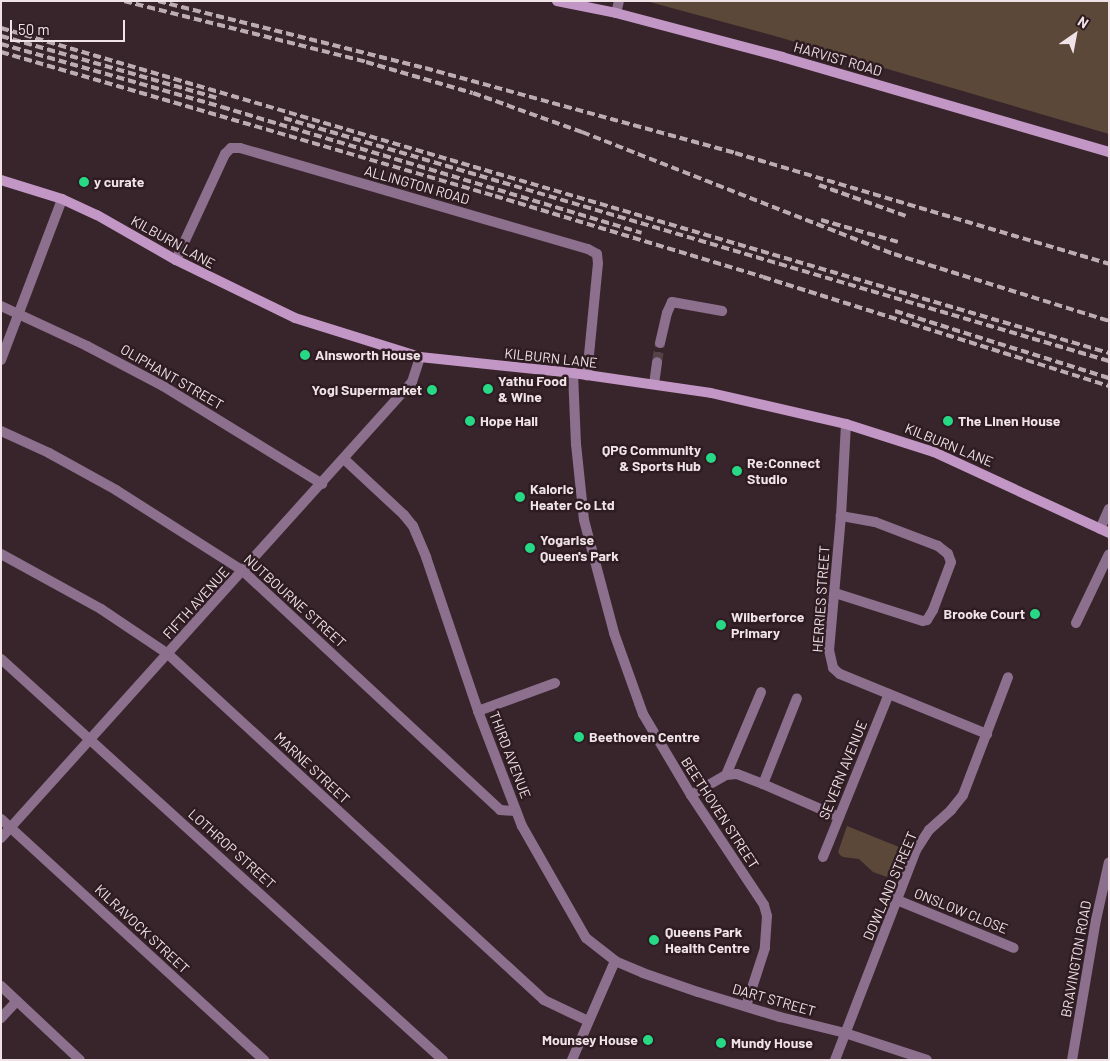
<!DOCTYPE html>
<html>
<head>
<meta charset="utf-8">
<style>
	body { margin:0 }
	#map { position:relative; width:1110px; height:1061px; overflow:hidden; background:#38252c; font-family:Barlow,sans-serif }
	div>[style] { position:absolute }
	[style*='--x'] { left:calc(var(--x)*1px); top:calc(var(--y)*1px); width:calc(var(--w)*1px); rotate:calc(var(--a)*1deg) }
	.green>* { inset:0; background:#5b4838 }
	.minor-tunnel>* { height:10px; margin-top:-5px; transform-origin:0; background:repeating-linear-gradient(90deg,#544248 0 10px,transparent 0 15px) }
	.minor>* { height:10px; margin:-5px; padding:0 5px; transform-origin:5px; border-radius:5px; background:#8c708d }
	.secondary>* { height:10px; margin:-5px; padding:0 5px; transform-origin:5px; border-radius:5px; background:#c397c5 }
	.rail>* { height:4px; margin-top:-2px; transform-origin:0; background:repeating-linear-gradient(90deg,#bcadb2 0 8px,transparent 0 12px) }
	.dots>* { width:14px; height:14px; translate:-50% -50%; box-sizing:border-box; border:2px solid #2e1c22; border-radius:50% }
	span { translate:-50% -50%; white-space:nowrap; text-align:center; line-height:1.15; -webkit-text-stroke:5px #2e1c22; paint-order:stroke }
	.street-label { font-size:14px; color:#f0e3e7 }
	.poi-label { font-size:14px; color:#f0e3e7; font-weight:700 }
	.left { translate:0 -50%; text-align:left }
	.right { translate:-100% -50%; text-align:right }
	.frame { position:absolute; inset:0; border:2px solid #f0e3e7; pointer-events:none }
	.north { position:absolute; left:1050px; top:10px; width:50px; height:50px; -webkit-text-stroke:4px #2e1c22; paint-order:stroke; rotate:33deg; font-size:14px; font-weight:700; line-height:20px; text-align:center; color:#f0e3e7 }
	.north::after { content:''; display:block; margin:auto; width:18px; height:22px; background:#f0e3e7; clip-path:polygon(50% 0,100% 100%,50% 72%,0 100%) }
	.scale { position:absolute; left:10px; top:20px; width:115px; height:22px; box-sizing:border-box; border:2px solid #f0e3e7; border-top:0; padding-left:6px; font-size:15px; line-height:18px; white-space:nowrap; color:#f0e3e7; -webkit-text-stroke:4px #2e1c22; paint-order:stroke }
</style>
</head>
<body>
<div id="map">
	<div class="green">
		<i style="clip-path:polygon(646px 1px,1109px 1px,1109px 134px,775px 36px)"></i>
		<i style="clip-path:polygon(847px 826px,899px 847px,887px 877px,873px 872px,859px 859px,843px 857px,840px 855px,838px 852px)"></i>
	</div>
	<div class="minor-tunnel">
		<i style="--x:657;--y:362;--w:19;--a:-81"></i>
	</div>
	<div class="minor">
		<i style="--x:616;--y:13;--w:12;--a:-76"></i>
		<i style="--x:176;--y:260;--w:117;--a:-65.2"></i>
		<i style="--x:225;--y:154;--w:8;--a:-45"></i>
		<i style="--x:231;--y:148;--w:9;--a:0"></i>
		<i style="--x:240;--y:148;--w:362;--a:16.2"></i>
		<i style="--x:588;--y:249;--w:10;--a:29"></i>
		<i style="--x:597;--y:254;--w:9;--a:84"></i>
		<i style="--x:598;--y:263;--w:113;--a:95.6"></i>
		<i style="--x:1;--y:306;--w:95;--a:24.9"></i>
		<i style="--x:87;--y:346;--w:86;--a:27.8"></i>
		<i style="--x:163;--y:386;--w:187;--a:31.6"></i>
		<i style="--x:660;--y:343;--w:31;--a:-77"></i>
		<i style="--x:667;--y:313;--w:12;--a:-66"></i>
		<i style="--x:672;--y:302;--w:51;--a:10.2"></i>
		<i style="--x:1;--y:360;--w:172;--a:-69.2"></i>
		<i style="--x:573;--y:373;--w:71;--a:87.6"></i>
		<i style="--x:576;--y:444;--w:76;--a:84"></i>
		<i style="--x:584;--y:520;--w:117;--a:75.1"></i>
		<i style="--x:614;--y:633;--w:74;--a:70.3"></i>
		<i style="--x:639;--y:703;--w:12;--a:70"></i>
		<i style="--x:643;--y:714;--w:94;--a:59.3"></i>
		<i style="--x:691;--y:795;--w:132;--a:56.4"></i>
		<i style="--x:764;--y:905;--w:11;--a:75"></i>
		<i style="--x:767;--y:916;--w:32;--a:94"></i>
		<i style="--x:765;--y:948;--w:61;--a:108.1"></i>
		<i style="--x:654;--y:384;--w:22;--a:-82"></i>
		<i style="--x:846;--y:424;--w:92;--a:93.1"></i>
		<i style="--x:841;--y:516;--w:135;--a:95.1"></i>
		<i style="--x:829;--y:650;--w:18;--a:77"></i>
		<i style="--x:833;--y:668;--w:9;--a:41"></i>
		<i style="--x:840;--y:674;--w:159;--a:22.2"></i>
		<i style="--x:1;--y:431;--w:53;--a:24.6"></i>
		<i style="--x:49;--y:453;--w:77;--a:28.9"></i>
		<i style="--x:116;--y:490;--w:151;--a:32.5"></i>
		<i style="--x:243;--y:571;--w:351;--a:42.9"></i>
		<i style="--x:500;--y:810;--w:16;--a:4"></i>
		<i style="--x:344;--y:459;--w:82;--a:43"></i>
		<i style="--x:404;--y:515;--w:14;--a:51"></i>
		<i style="--x:413;--y:526;--w:34;--a:67"></i>
		<i style="--x:426;--y:557;--w:163;--a:71.3"></i>
		<i style="--x:478;--y:711;--w:123;--a:69.1"></i>
		<i style="--x:522;--y:826;--w:129;--a:60.3"></i>
		<i style="--x:586;--y:938;--w:37;--a:38"></i>
		<i style="--x:615;--y:961;--w:108;--a:113.5"></i>
		<i style="--x:1100;--y:529;--w:22;--a:-66"></i>
		<i style="--x:1;--y:554;--w:114;--a:28.8"></i>
		<i style="--x:101;--y:609;--w:81;--a:33.9"></i>
		<i style="--x:168;--y:654;--w:511;--a:42.62"></i>
		<i style="--x:544;--y:1000;--w:49;--a:25.5"></i>
		<i style="--x:835;--y:593;--w:92;--a:17.7"></i>
		<i style="--x:923;--y:621;--w:4;--a:-14"></i>
		<i style="--x:927;--y:620;--w:12;--a:-59"></i>
		<i style="--x:933;--y:610;--w:51;--a:-69.4"></i>
		<i style="--x:951;--y:562;--w:9;--a:-111"></i>
		<i style="--x:948;--y:554;--w:13;--a:-141"></i>
		<i style="--x:938;--y:546;--w:67;--a:-159.1"></i>
		<i style="--x:875;--y:522;--w:35;--a:-170"></i>
		<i style="--x:1076;--y:623;--w:76;--a:-64.4"></i>
		<i style="--x:1;--y:659;--w:597;--a:42.22"></i>
		<i style="--x:478;--y:711;--w:82;--a:-20"></i>
		<i style="--x:726;--y:775;--w:90;--a:-67.1"></i>
		<i style="--x:763;--y:784;--w:92;--a:-68.4"></i>
		<i style="--x:691;--y:795;--w:40;--a:-29.7"></i>
		<i style="--x:726;--y:775;--w:11;--a:-5"></i>
		<i style="--x:737;--y:774;--w:28;--a:21"></i>
		<i style="--x:763;--y:784;--w:83;--a:23.5"></i>
		<i style="--x:1;--y:819;--w:357;--a:42.5"></i>
		<i style="--x:1;--y:838;--w:614;--a:-47.97"></i>
		<i style="--x:412;--y:382;--w:26;--a:-72"></i>
		<i style="--x:823;--y:857;--w:176;--a:-68"></i>
		<i style="--x:897;--y:900;--w:126;--a:22.3"></i>
		<i style="--x:615;--y:961;--w:30;--a:23"></i>
		<i style="--x:643;--y:973;--w:58;--a:19.1"></i>
		<i style="--x:698;--y:992;--w:86;--a:17"></i>
		<i style="--x:780;--y:1017;--w:67;--a:13.8"></i>
		<i style="--x:845;--y:1033;--w:86;--a:18.2"></i>
		<i style="--x:1;--y:986;--w:108;--a:43.1"></i>
		<i style="--x:1;--y:1018;--w:23;--a:-47"></i>
		<i style="--x:835;--y:1060;--w:225;--a:-68.9"></i>
		<i style="--x:916;--y:850;--w:24;--a:-57"></i>
		<i style="--x:929;--y:830;--w:30;--a:-42"></i>
		<i style="--x:951;--y:810;--w:19;--a:-51"></i>
		<i style="--x:963;--y:795;--w:126;--a:-69.1"></i>
		<i style="--x:1072;--y:1060;--w:142;--a:-80.3"></i>
		<i style="--x:1096;--y:920;--w:59;--a:-77.4"></i>
	</div>
	<div class="secondary">
		<i style="--x:557;--y:1;--w:60;--a:11.5"></i>
		<i style="--x:616;--y:13;--w:172;--a:14.8"></i>
		<i style="--x:782;--y:57;--w:341;--a:16.2"></i>
		<i style="--x:1;--y:180;--w:64;--a:17.3"></i>
		<i style="--x:62;--y:199;--w:38;--a:25"></i>
		<i style="--x:97;--y:215;--w:91;--a:29.7"></i>
		<i style="--x:176;--y:260;--w:132;--a:26"></i>
		<i style="--x:295;--y:318;--w:131;--a:17.3"></i>
		<i style="--x:420;--y:357;--w:154;--a:6"></i>
		<i style="--x:573;--y:373;--w:139;--a:8.2"></i>
		<i style="--x:711;--y:393;--w:139;--a:12.9"></i>
		<i style="--x:846;--y:424;--w:92;--a:17.7"></i>
		<i style="--x:934;--y:452;--w:193;--a:24.8"></i>
	</div>
	<div class="rail">
		<i style="--x:124;--y:1;--w:250;--a:14.1"></i>
		<i style="--x:366;--y:62;--w:111;--a:16.2"></i>
		<i style="--x:473;--y:93;--w:116;--a:19.7"></i>
		<i style="--x:582;--y:132;--w:335;--a:21.4"></i>
		<i style="--x:894;--y:254;--w:225;--a:17.3"></i>
		<i style="--x:158;--y:1;--w:275;--a:14.1"></i>
		<i style="--x:425;--y:68;--w:321;--a:15.3"></i>
		<i style="--x:735;--y:153;--w:390;--a:16.5"></i>
		<i style="--x:1;--y:28;--w:1155;--a:16.35"></i>
		<i style="--x:1;--y:36;--w:225;--a:16"></i>
		<i style="--x:1;--y:44;--w:230;--a:15.9"></i>
		<i style="--x:222;--y:107;--w:438;--a:16.7"></i>
		<i style="--x:1;--y:52;--w:515;--a:16.25"></i>
		<i style="--x:495;--y:196;--w:280;--a:16.8"></i>
		<i style="--x:763;--y:277;--w:363;--a:17.5"></i>
		<i style="--x:284;--y:118;--w:860;--a:16.41"></i>
		<i style="--x:819;--y:185;--w:92;--a:19.6"></i>
		<i style="--x:821;--y:220;--w:80;--a:15.9"></i>
		<i style="--x:895;--y:311;--w:224;--a:17.4"></i>
	</div>
	<div class="dots">
		<i style="left:84px;top:182px;background:#27d885"></i>
		<i style="left:305px;top:355px;background:#27d885"></i>
		<i style="left:488px;top:389px;background:#27d885"></i>
		<i style="left:432px;top:390px;background:#27d885"></i>
		<i style="left:470px;top:421px;background:#27d885"></i>
		<i style="left:948px;top:421px;background:#27d885"></i>
		<i style="left:711px;top:458px;background:#27d885"></i>
		<i style="left:737px;top:471px;background:#27d885"></i>
		<i style="left:520px;top:497px;background:#27d885"></i>
		<i style="left:530px;top:548px;background:#27d885"></i>
		<i style="left:1035px;top:614px;background:#27d885"></i>
		<i style="left:721px;top:625px;background:#27d885"></i>
		<i style="left:579px;top:737px;background:#27d885"></i>
		<i style="left:654px;top:940px;background:#27d885"></i>
		<i style="left:648px;top:1040px;background:#27d885"></i>
		<i style="left:721px;top:1043px;background:#27d885"></i>
	</div>
	<div class="street-label">
		<span style="left:838px;top:59px;rotate:16deg">HARVIST ROAD</span>
		<span style="left:417px;top:185px;rotate:16deg">ALLINGTON ROAD</span>
		<span style="left:173px;top:242px;rotate:29deg">KILBURN LANE</span>
		<span style="left:551px;top:358px;rotate:6deg">KILBURN LANE</span>
		<span style="left:172px;top:377px;rotate:30deg">OLIPHANT STREET</span>
		<span style="left:949px;top:445px;rotate:22deg">KILBURN LANE</span>
		<span style="left:821px;top:599px;rotate:-86deg">HERRIES STREET</span>
		<span style="left:295px;top:601px;rotate:42deg">NUTBOURNE STREET</span>
		<span style="left:196px;top:603px;rotate:-48deg">FIFTH AVENUE</span>
		<span style="left:510px;top:755px;rotate:69deg">THIRD AVENUE</span>
		<span style="left:312px;top:768px;rotate:43deg">MARNE STREET</span>
		<span style="left:843px;top:770px;rotate:-68deg">SEVERN AVENUE</span>
		<span style="left:720px;top:813px;rotate:57deg">BEETHOVEN STREET</span>
		<span style="left:232px;top:849px;rotate:42deg">LOTHROP STREET</span>
		<span style="left:890px;top:886px;rotate:-67deg">DOWLAND STREET</span>
		<span style="left:961px;top:911px;rotate:22deg">ONSLOW CLOSE</span>
		<span style="left:142px;top:929px;rotate:43deg">KILRAVOCK STREET</span>
		<span style="left:1076px;top:959px;rotate:-80deg">BRAVINGTON ROAD</span>
		<span style="left:774px;top:1000px;rotate:16deg">DART STREET</span>
	</div>
	<div class="poi-label">
		<span class="left" style="left:94px;top:182px">y curate</span>
		<span class="left" style="left:315px;top:355px">Ainsworth House</span>
		<span class="left" style="left:498px;top:389px">Yathu Food<br>&amp; Wine</span>
		<span class="right" style="left:422px;top:390px">Yogi Supermarket</span>
		<span class="left" style="left:480px;top:421px">Hope Hall</span>
		<span class="left" style="left:958px;top:421px">The Linen House</span>
		<span class="right" style="left:701px;top:458px">QPG Community<br>&amp; Sports Hub</span>
		<span class="left" style="left:747px;top:471px">Re:Connect<br>Studio</span>
		<span class="left" style="left:530px;top:497px">Kaloric<br>Heater Co Ltd</span>
		<span class="left" style="left:540px;top:548px">Yogarise<br>Queen's Park</span>
		<span class="right" style="left:1025px;top:614px">Brooke Court</span>
		<span class="left" style="left:731px;top:625px">Wilberforce<br>Primary</span>
		<span class="left" style="left:589px;top:737px">Beethoven Centre</span>
		<span class="left" style="left:665px;top:940px">Queens Park<br>Health Centre</span>
		<span class="right" style="left:638px;top:1040px">Mounsey House</span>
		<span class="left" style="left:731px;top:1043px">Mundy House</span>
	</div>
	<div class="frame"></div>
	<div class="north">N</div>
	<div class="scale">50 m</div>
</div>
</body>
</html>
